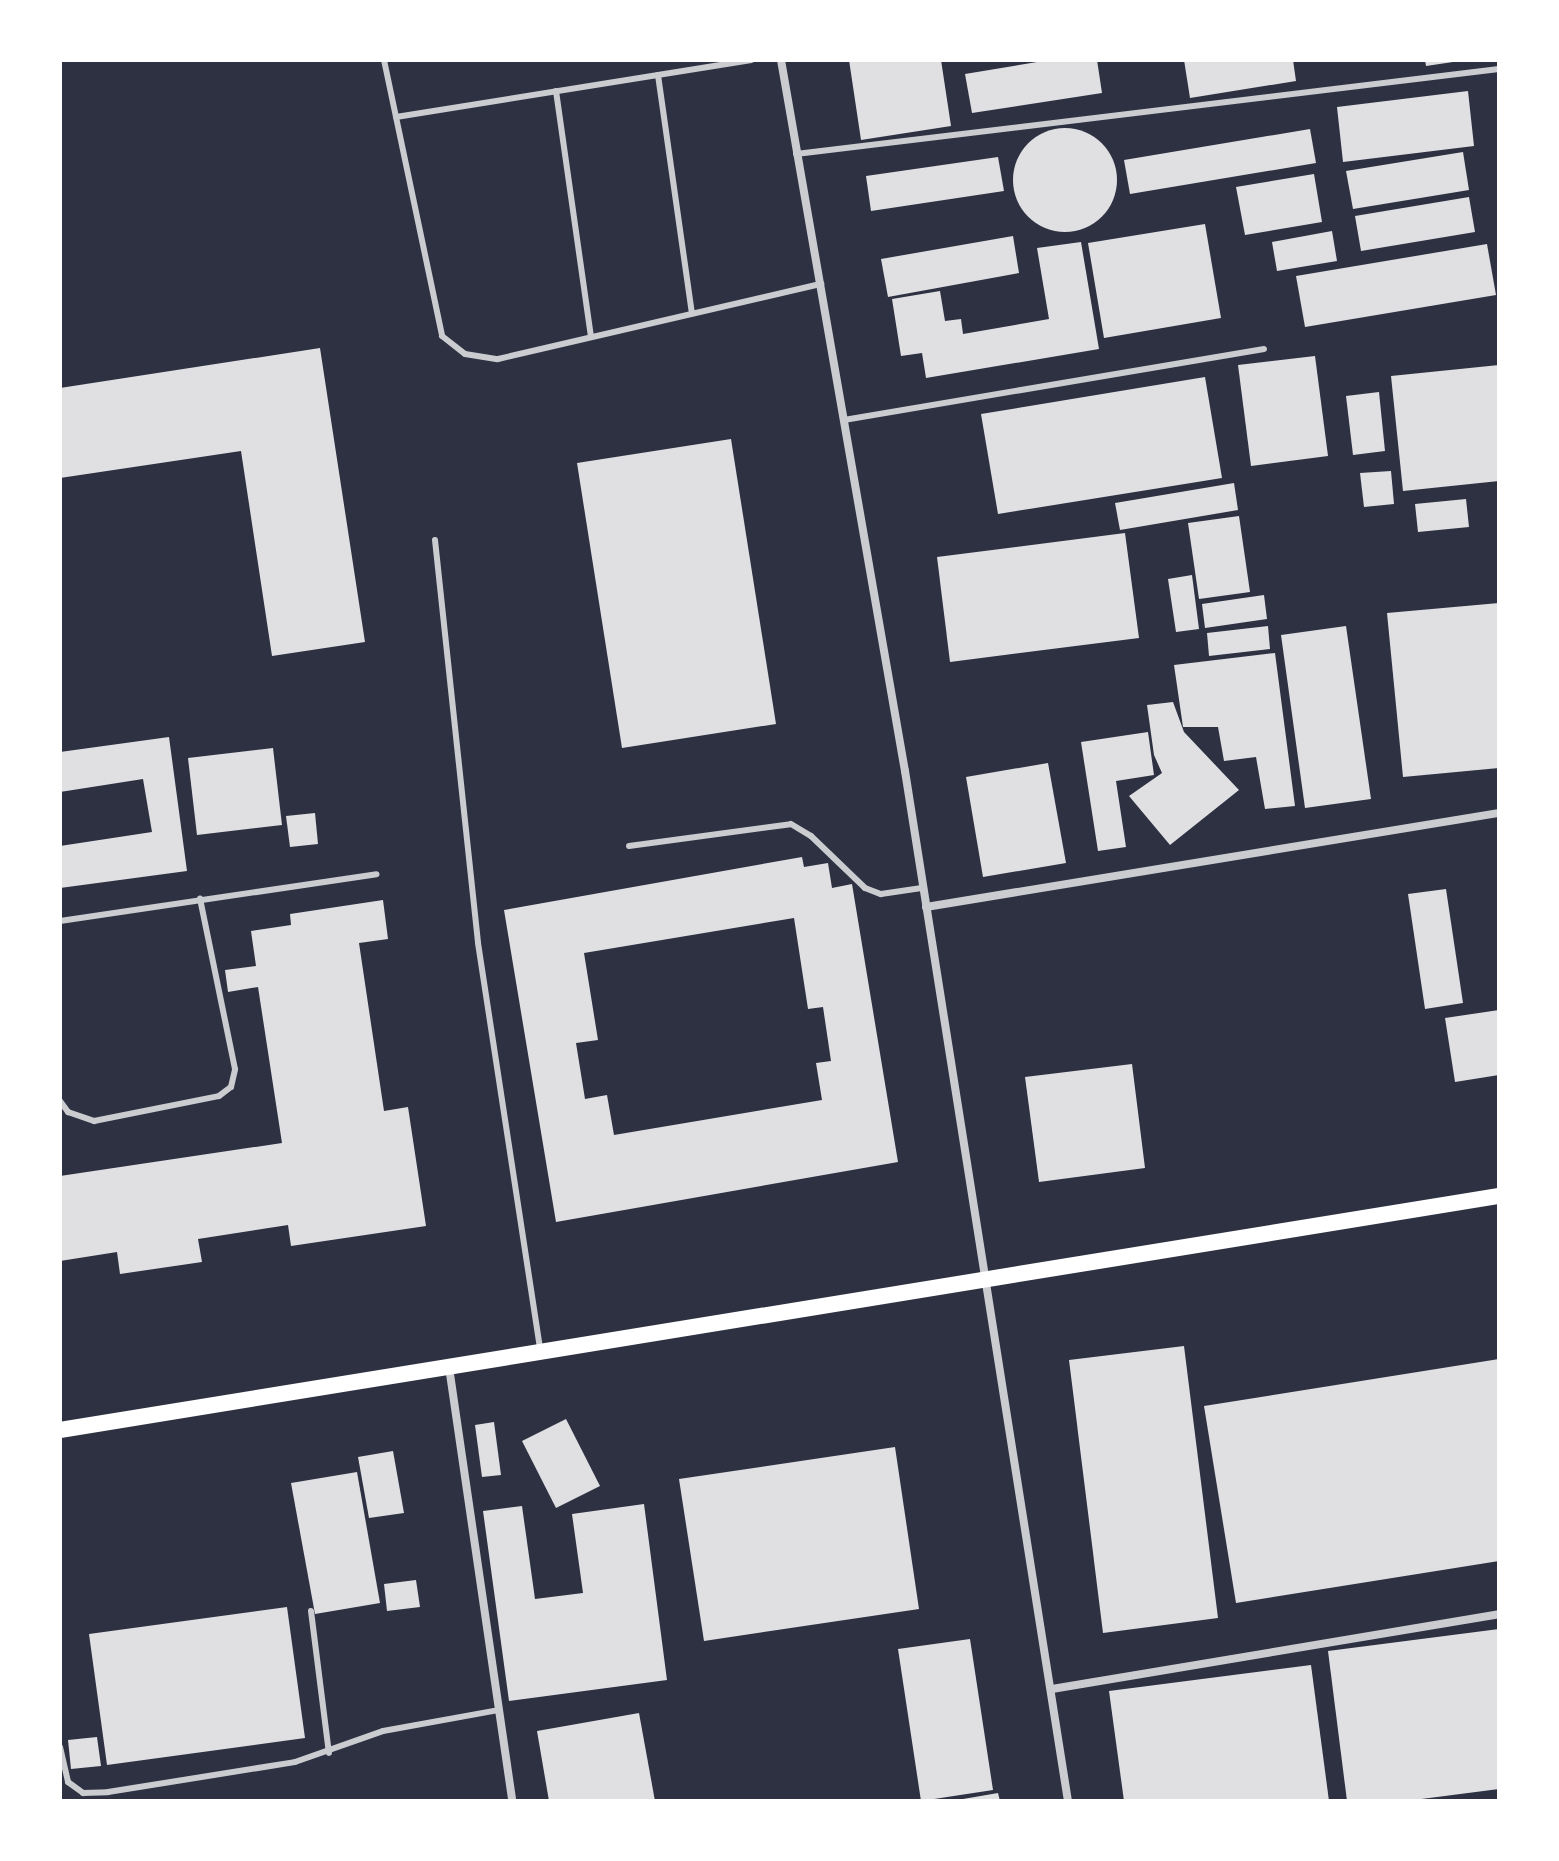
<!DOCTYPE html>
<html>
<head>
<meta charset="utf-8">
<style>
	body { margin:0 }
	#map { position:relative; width:1559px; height:1861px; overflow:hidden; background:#2d3142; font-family:Inter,sans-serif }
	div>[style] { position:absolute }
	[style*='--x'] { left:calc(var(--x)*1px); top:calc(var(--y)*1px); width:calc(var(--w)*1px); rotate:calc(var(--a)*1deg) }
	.building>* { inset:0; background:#e0e0e3 }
	.round { border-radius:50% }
	.service>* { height:6px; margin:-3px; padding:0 3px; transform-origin:3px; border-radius:3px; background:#caccd0 }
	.minor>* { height:8px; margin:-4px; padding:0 4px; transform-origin:4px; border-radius:4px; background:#caccd0 }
	.secondary>* { height:16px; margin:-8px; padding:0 8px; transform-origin:8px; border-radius:8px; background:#fff }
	span { translate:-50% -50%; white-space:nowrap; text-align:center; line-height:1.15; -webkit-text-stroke:6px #fff; paint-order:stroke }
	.frame { position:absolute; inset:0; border:62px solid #fff; pointer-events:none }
</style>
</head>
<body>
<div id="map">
	<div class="building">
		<i style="clip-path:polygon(849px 60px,941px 60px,951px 126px,861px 140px)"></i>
		<i style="clip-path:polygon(1049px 60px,1097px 60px,1102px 93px,972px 113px,965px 74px)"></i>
		<i style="clip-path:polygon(1184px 60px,1293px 60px,1296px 81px,1190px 98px)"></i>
		<i style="clip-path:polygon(1425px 60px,1453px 60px,1453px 62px,1426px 66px)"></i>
		<i style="clip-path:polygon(1468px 91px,1474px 146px,1343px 162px,1337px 107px)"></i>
		<i class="round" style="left:1013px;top:128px;width:104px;height:104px"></i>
		<i style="clip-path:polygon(1310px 129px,1316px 163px,1130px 194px,1124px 160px)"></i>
		<i style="clip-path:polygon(1463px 152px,1469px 190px,1353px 209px,1346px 171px)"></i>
		<i style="clip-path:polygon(998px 157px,1004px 191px,871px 211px,866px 176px)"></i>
		<i style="clip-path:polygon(1314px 174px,1322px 222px,1245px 235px,1236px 187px)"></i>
		<i style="clip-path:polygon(1469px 197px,1475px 232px,1361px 251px,1355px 216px)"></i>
		<i style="clip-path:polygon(1205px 224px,1221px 318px,1104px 338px,1088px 243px)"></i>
		<i style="clip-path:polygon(1332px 231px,1337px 261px,1277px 271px,1272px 242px)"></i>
		<i style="clip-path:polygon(1013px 236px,1019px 273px,888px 297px,881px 259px)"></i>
		<i style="clip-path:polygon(1081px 242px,1099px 349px,926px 378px,922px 353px,901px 356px,892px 299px,940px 291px,945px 321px,961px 319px,963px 334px,1049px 319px,1037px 248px)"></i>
		<i style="clip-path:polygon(1487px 244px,1496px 295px,1305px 327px,1296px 276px)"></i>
		<i style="clip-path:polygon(320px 348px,365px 642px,272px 656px,241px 451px,60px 478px,60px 388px)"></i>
		<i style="clip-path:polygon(1315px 356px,1328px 456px,1251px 466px,1238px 365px)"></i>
		<i style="clip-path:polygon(1499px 365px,1499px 481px,1403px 491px,1391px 376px)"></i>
		<i style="clip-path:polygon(1205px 377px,1222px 478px,998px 514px,981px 414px)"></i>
		<i style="clip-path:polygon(1379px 392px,1385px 451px,1353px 455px,1346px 396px)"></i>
		<i style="clip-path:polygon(731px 439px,776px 724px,622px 748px,577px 463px)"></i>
		<i style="clip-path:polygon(1391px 471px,1394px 504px,1364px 507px,1360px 473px)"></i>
		<i style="clip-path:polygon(1234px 483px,1238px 510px,1120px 530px,1115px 503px)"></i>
		<i style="clip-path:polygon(1466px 499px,1469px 527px,1418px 532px,1415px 504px)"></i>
		<i style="clip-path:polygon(1239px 516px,1250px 592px,1199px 599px,1188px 523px)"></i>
		<i style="clip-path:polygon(1125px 533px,1139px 638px,950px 662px,937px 557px)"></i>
		<i style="clip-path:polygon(1192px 575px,1199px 629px,1176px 632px,1168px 579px)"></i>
		<i style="clip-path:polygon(1264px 595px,1267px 619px,1205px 628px,1202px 604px)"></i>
		<i style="clip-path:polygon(1499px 603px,1499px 768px,1403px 777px,1387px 613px)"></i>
		<i style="clip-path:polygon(1268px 626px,1270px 649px,1209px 656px,1207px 633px)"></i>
		<i style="clip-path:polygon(1346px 626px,1371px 799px,1305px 808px,1281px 635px)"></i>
		<i style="clip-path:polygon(1275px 653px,1295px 806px,1265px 809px,1256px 757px,1224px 761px,1218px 727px,1183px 727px,1174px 665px)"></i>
		<i style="clip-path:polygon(1173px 702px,1184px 732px,1239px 790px,1170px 845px,1129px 796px,1162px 773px,1154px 755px,1147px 705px)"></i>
		<i style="clip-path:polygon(1148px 732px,1154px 775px,1116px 781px,1126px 847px,1098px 851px,1081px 742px)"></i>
		<i style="clip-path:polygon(169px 737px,187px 871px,60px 888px,60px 846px,152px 832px,143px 779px,60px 792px,60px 752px)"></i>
		<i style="clip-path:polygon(273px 748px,282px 825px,197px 835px,188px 758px)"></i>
		<i style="clip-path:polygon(1048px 763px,1066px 863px,983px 877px,966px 777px)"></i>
		<i style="clip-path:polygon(315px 813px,318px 844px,290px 847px,286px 816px)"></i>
		<i style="clip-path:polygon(evenodd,802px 857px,804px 867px,828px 863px,832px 888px,852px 884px,898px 1162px,556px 1222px,504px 910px,802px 857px,794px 918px,808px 1009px,823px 1007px,831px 1061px,816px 1063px,822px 1100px,614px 1135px,607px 1095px,585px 1099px,576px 1043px,598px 1040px,584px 953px,794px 918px)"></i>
		<i style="clip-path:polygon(1446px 889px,1463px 1003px,1425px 1009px,1408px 894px)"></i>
		<i style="clip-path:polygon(383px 900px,388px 939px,359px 943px,384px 1111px,408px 1107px,426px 1226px,291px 1246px,288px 1225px,198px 1239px,202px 1262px,120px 1274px,117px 1252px,60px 1261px,60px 1176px,282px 1143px,258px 987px,228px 992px,225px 970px,256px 966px,251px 931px,291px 925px,290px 914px)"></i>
		<i style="clip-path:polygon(1499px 1010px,1499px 1075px,1455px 1082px,1445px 1018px)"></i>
		<i style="clip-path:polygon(1132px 1064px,1145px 1168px,1039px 1182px,1025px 1077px)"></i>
		<i style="clip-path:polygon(1184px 1346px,1218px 1618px,1103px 1633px,1069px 1360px)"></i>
		<i style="clip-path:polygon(1499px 1359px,1499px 1561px,1236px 1603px,1204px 1406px)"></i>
		<i style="clip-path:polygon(566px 1419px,600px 1486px,556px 1508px,522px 1441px)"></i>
		<i style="clip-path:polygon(494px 1422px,501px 1475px,482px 1477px,475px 1425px)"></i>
		<i style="clip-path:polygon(895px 1447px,919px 1609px,704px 1641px,679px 1479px)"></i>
		<i style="clip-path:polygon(393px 1451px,404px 1513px,369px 1518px,358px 1457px)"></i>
		<i style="clip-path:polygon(357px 1472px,380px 1603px,315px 1614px,291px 1483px)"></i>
		<i style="clip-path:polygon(644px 1504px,667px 1680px,509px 1701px,483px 1511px,522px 1506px,535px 1599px,583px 1593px,572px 1514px)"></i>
		<i style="clip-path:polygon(416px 1580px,420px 1607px,387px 1611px,384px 1584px)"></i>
		<i style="clip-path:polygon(287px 1607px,305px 1738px,107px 1765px,89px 1634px)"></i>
		<i style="clip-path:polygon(1499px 1629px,1499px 1789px,1406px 1801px,1347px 1801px,1328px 1651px)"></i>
		<i style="clip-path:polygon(970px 1639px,993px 1790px,921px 1801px,898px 1649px)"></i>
		<i style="clip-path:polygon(1311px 1665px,1329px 1801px,1124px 1801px,1109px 1691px)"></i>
		<i style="clip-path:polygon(639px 1713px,655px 1801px,549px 1801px,537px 1731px)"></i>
		<i style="clip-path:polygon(97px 1737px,101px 1766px,71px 1769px,68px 1740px)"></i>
		<i style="clip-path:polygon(998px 1793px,1000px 1801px,963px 1801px,963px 1799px)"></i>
	</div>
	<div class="service">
		<i style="--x:384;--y:60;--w:282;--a:78.1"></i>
		<i style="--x:442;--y:336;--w:29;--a:38"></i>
		<i style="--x:465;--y:354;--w:33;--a:9"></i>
		<i style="--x:498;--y:359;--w:332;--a:-13.1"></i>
		<i style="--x:658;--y:75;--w:241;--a:81.9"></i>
		<i style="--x:556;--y:91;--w:248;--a:81.9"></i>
		<i style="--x:396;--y:117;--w:360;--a:-9.1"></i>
		<i style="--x:796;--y:154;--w:708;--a:-6.89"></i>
		<i style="--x:844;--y:420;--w:426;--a:-9.6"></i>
		<i style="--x:435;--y:540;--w:405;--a:83.9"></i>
		<i style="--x:478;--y:943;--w:411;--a:81.3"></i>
		<i style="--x:629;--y:846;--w:163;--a:-7.7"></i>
		<i style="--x:791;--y:824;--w:23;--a:31"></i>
		<i style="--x:811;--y:836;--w:75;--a:43.9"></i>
		<i style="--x:865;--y:888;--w:17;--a:21"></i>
		<i style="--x:881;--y:894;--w:41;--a:-8.3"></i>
		<i style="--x:60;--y:921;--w:320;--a:-8.4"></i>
		<i style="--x:60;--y:1101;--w:14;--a:54"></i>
		<i style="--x:68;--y:1112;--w:28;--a:19"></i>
		<i style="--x:94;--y:1121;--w:127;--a:-11.3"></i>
		<i style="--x:219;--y:1096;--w:15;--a:-37"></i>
		<i style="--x:231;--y:1087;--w:18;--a:-77"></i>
		<i style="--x:235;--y:1069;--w:174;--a:-101.6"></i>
		<i style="--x:311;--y:1611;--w:143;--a:82.8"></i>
		<i style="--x:60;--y:1747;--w:36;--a:77"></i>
		<i style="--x:68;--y:1782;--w:19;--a:36"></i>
		<i style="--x:83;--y:1793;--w:25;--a:-2"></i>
		<i style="--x:108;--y:1792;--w:189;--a:-9.1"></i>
		<i style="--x:295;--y:1762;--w:93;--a:-19.4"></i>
		<i style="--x:383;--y:1731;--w:117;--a:-10.3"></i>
	</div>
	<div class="minor">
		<i style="--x:781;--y:60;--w:722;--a:80.11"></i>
		<i style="--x:905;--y:771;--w:1043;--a:81.01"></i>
		<i style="--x:926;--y:907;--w:581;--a:-9.32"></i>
		<i style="--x:449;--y:1367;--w:439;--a:81.7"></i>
		<i style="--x:1052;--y:1689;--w:453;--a:-9.5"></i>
	</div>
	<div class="secondary">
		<i style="--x:60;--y:1430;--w:1458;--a:-9.24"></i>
	</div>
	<div class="frame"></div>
</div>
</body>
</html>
